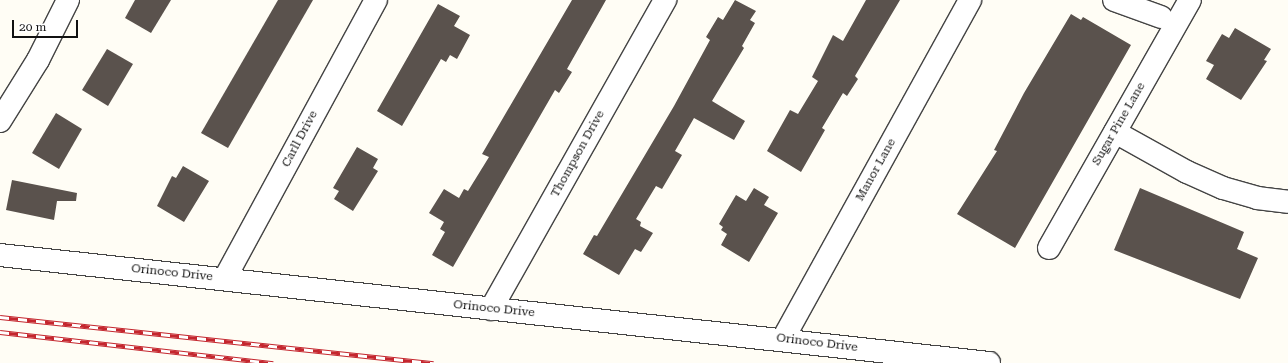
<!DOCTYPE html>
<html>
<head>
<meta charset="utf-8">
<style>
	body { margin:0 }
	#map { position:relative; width:1288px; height:363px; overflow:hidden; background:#fffdf5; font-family:"Roboto Serif",serif }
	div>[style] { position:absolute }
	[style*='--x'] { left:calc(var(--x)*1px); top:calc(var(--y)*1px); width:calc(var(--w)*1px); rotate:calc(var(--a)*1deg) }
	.building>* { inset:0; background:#5a524d }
	.roads { filter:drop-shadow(1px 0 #444) drop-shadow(-1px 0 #444) drop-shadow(0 1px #444) drop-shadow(0 -1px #444) }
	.minor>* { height:22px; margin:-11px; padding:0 11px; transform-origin:11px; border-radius:11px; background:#fff }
	.tertiary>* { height:22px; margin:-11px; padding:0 11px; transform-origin:11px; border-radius:11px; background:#fff }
	.rail>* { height:4.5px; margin-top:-2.25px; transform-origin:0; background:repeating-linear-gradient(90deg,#fff 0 9px,#c4262e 0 18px); box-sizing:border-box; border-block:1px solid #c4262e }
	span { translate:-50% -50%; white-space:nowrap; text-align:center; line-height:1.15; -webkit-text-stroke:4px #fff; paint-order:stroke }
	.street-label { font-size:12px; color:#111 }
	.scale { position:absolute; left:12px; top:20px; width:66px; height:18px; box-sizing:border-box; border:2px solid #111; border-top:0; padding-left:5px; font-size:12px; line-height:14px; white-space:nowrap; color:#111; -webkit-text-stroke:3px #fff; paint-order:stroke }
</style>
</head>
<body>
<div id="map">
	<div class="building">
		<i style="clip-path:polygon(135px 0,171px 0,151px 33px,125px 18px)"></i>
		<i style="clip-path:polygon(278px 0,313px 0,228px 148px,201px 133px)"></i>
		<i style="clip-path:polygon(572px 0,606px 0,567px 69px,572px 72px,559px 93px,555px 90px,453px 267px,432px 255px,445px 232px,440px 229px,444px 222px,429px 213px,444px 189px,459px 198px,464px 189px,468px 191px,489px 157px,482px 154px)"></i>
		<i style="clip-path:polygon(735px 0,756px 11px,750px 20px,755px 23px,742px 46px,744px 48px,712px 101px,745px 121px,734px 140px,694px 118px,675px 151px,682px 155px,662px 189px,656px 186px,636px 219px,641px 222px,640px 226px,653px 233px,641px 252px,635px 249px,619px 275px,583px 254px,594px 235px,597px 236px,674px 106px,710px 40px,706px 37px,718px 17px,723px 20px)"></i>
		<i style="clip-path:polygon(866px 0,900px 0,855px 76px,858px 79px,847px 96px,843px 93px,822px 128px,825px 130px,801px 172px,767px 151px,790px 110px,798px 114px,818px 81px,812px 77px,833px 35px,843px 41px)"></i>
		<i style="clip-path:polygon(438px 4px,460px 16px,454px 26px,470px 35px,457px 59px,450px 55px,446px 62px,441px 59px,402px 126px,377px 111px)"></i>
		<i style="clip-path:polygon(1071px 14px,1081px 20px,1083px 17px,1131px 45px,1015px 248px,957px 214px,997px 151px,994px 150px,1024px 93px)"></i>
		<i style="clip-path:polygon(1235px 28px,1271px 49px,1264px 60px,1267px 61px,1241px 100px,1206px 79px,1214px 65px,1206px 61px,1222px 34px,1229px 38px)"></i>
		<i style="clip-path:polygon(107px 49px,133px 64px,108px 106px,82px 90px)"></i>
		<i style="clip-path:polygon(56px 113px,82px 129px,59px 169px,32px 153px)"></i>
		<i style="clip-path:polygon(357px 147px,378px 159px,373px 168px,378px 171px,353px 211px,334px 199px,339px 191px,333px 188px)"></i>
		<i style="clip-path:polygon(183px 166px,209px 181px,184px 222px,157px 206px,172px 176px,176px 178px)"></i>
		<i style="clip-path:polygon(12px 180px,77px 193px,76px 201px,57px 201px,54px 220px,6px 210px)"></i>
		<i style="clip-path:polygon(754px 188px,769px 197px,764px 205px,778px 213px,749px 262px,721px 245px,727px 234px,721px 230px,723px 227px,719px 224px,736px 195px,746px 201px)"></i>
		<i style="clip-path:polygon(1140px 188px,1244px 232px,1237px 249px,1258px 258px,1240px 299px,1114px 250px)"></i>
	</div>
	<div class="roads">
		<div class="minor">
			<i style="--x:1114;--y:0;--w:50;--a:19.9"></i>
			<i style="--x:0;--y:121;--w:72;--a:-58.1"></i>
			<i style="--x:38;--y:60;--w:67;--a:-63.4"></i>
			<i style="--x:1115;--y:132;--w:82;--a:29.1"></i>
			<i style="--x:1187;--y:172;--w:39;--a:24"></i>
			<i style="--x:1223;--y:188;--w:35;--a:16"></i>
			<i style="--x:1257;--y:198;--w:31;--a:7"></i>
			<i style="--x:1049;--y:248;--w:285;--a:-60.4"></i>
			<i style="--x:225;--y:278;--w:316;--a:-61.5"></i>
			<i style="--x:491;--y:309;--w:355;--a:-60.6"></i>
		</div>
		<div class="tertiary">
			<i style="--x:0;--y:255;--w:995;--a:6.23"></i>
			<i style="--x:783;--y:339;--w:387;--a:-61.1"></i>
		</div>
	</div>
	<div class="rail">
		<i style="--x:0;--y:317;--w:436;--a:6.1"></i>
		<i style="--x:0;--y:332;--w:275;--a:6.5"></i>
	</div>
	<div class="street-label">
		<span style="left:1119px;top:124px;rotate:-60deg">Sugar Pine Lane</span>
		<span style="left:300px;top:139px;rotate:-62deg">Carll Drive</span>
		<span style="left:578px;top:154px;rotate:-61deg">Thompson Drive</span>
		<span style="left:876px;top:170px;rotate:-61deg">Manor Lane</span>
		<span style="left:172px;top:273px;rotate:6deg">Orinoco Drive</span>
		<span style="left:494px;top:309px;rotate:6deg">Orinoco Drive</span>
		<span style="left:817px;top:343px;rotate:7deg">Orinoco Drive</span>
	</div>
	<div class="scale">20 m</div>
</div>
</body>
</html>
